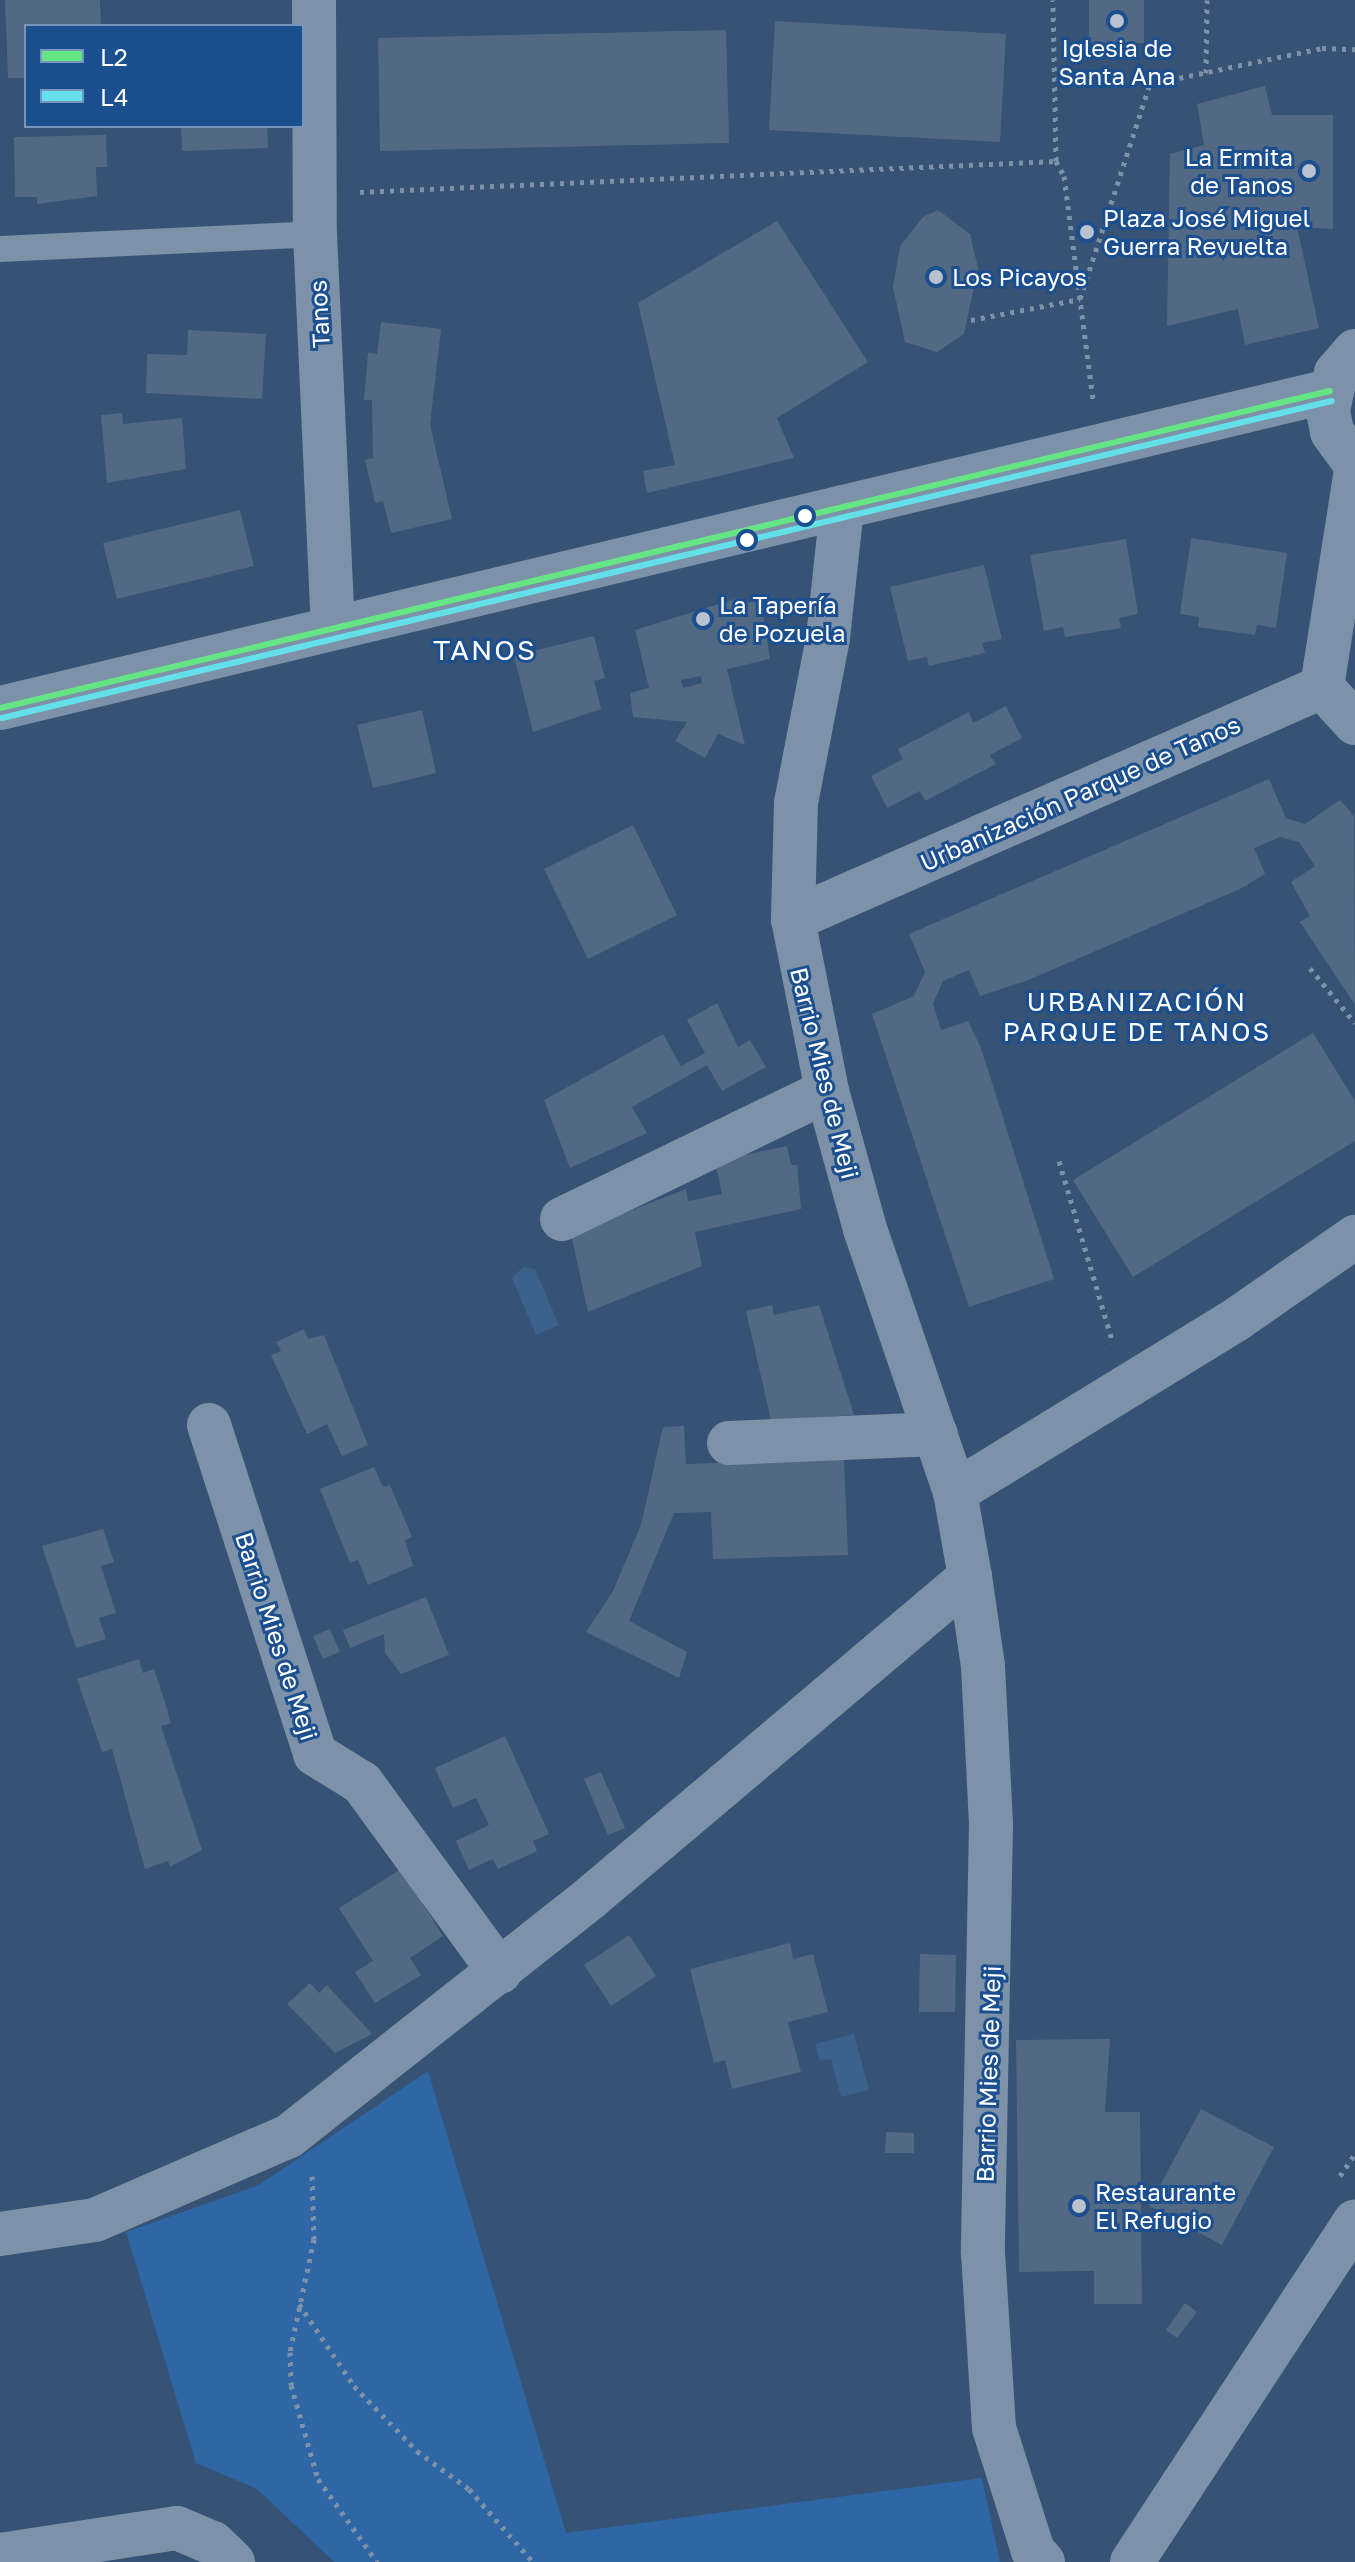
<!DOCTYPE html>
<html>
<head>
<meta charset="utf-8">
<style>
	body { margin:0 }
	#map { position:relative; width:1355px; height:2562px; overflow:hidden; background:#365274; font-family:"Golos Text",sans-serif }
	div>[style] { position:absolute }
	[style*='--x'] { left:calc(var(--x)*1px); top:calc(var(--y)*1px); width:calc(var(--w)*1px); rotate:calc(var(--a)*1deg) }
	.green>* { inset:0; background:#2f66a5 }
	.water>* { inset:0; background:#3b618d }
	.building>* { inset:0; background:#526984 }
	.path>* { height:5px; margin-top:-2.5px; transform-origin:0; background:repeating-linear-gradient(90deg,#7d92a8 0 4px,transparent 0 10px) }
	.service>* { height:26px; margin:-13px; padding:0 13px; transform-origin:13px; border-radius:13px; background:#7d92a8 }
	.minor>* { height:44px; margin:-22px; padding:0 22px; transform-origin:22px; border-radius:22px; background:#7d92a8 }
	.tertiary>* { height:44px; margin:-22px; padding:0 22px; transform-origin:22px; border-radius:22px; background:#7d92a8 }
	.bus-1>* { height:6px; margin:-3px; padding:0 3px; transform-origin:3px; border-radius:3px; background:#66e584 }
	.bus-2>* { height:6px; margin:-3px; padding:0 3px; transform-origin:3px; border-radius:3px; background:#64e0eb }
	.dots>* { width:22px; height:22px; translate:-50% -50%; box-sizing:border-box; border:4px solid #1b4f8f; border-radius:50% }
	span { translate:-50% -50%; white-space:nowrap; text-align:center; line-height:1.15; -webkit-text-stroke:6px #1b4f8f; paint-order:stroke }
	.poi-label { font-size:24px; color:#fff }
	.right { translate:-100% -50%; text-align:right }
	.left { translate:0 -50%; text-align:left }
	.street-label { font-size:24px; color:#fff }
	.neighbourhood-label { font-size:26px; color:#fff; letter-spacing:2px }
	.quarter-label { font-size:28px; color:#fff; letter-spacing:2px }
	.legend { position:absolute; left:24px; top:24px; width:280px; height:104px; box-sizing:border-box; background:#1b4f8f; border:2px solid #7695bc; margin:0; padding:10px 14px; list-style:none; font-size:24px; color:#fff }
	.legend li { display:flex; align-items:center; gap:16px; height:40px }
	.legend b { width:40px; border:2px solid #7695bc }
</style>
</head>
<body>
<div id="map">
	<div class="green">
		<i style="clip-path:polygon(428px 2071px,566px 2533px,982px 2478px,1000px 2562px,334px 2562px,257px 2489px,196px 2463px,126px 2232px,259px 2185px)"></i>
	</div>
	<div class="water">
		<i style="clip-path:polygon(523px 1267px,535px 1269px,559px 1325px,536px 1335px,512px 1278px)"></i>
		<i style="clip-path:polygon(854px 2034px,869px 2090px,841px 2097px,831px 2059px,820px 2061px,815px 2044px)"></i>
	</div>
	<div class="building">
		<i style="clip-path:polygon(5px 0,100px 0,101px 26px,26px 26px,26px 78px,8px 78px)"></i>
		<i style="clip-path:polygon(1089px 0,1144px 0,1144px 43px,1089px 43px)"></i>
		<i style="clip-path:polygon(775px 21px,1006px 34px,1000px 142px,769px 130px)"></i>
		<i style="clip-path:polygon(726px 30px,729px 143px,380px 151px,378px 38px)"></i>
		<i style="clip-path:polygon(1265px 86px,1272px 115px,1333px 115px,1333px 229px,1297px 227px,1319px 328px,1245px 345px,1238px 309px,1167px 326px,1170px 154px,1204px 145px,1197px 104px)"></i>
		<i style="clip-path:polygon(181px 126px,267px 126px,268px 148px,182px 151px)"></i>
		<i style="clip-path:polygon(106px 135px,107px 167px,96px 167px,97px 196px,37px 204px,37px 197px,15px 197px,14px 137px)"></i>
		<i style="clip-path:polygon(938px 210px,970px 234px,978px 268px,964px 334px,937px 352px,905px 342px,893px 287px,900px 246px,923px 217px)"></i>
		<i style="clip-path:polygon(777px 221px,868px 362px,777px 418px,794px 458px,647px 493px,643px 471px,675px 465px,638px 303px)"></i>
		<i style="clip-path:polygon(381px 322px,441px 329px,430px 425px,452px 519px,391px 533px,383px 501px,375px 503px,365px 460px,373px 458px,372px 400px,364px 400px,368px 353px,377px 354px)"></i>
		<i style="clip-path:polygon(188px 330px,266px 334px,262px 399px,146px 393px,147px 354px,187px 355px)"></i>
		<i style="clip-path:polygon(122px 413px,123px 424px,182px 418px,186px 469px,107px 483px,101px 415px)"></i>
		<i style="clip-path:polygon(240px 510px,254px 566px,117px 599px,103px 543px)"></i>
		<i style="clip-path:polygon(1191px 538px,1287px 553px,1276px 628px,1257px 625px,1255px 635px,1198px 627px,1199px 617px,1180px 614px)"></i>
		<i style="clip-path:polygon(1126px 539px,1138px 614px,1119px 618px,1121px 628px,1065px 637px,1063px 627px,1044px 631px,1030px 555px)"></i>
		<i style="clip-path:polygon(984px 565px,1002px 639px,982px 643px,985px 653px,929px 666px,927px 657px,908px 661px,890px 587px)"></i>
		<i style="clip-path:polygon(evenodd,741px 597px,742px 604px,761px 599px,770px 659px,727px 669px,745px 745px,718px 734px,705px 758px,675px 741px,687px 722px,633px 717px,630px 693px,649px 688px,635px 630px,741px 597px,701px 676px,702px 683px,683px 688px,681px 680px,701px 676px)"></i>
		<i style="clip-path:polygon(594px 636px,605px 678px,594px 681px,601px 709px,533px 732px,514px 656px)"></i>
		<i style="clip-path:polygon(1006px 706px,1022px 738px,990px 755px,996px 764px,925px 801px,920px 791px,887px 808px,871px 776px,903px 759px,898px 749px,969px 712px,973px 723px)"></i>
		<i style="clip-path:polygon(422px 710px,436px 773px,373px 788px,357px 725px)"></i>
		<i style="clip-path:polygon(1269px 779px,1286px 818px,1305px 824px,1340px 800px,1354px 816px,1355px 1005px,1300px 922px,1310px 916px,1291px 882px,1315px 866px,1299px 842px,1280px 837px,1254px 848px,1265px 874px,1240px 889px,1026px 981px,980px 996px,969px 970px,943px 981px,933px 1003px,941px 1030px,968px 1021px,981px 1048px,1054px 1279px,969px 1307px,872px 1014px,914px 996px,925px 972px,909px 934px)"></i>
		<i style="clip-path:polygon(633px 825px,677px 915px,588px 959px,544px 869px)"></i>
		<i style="clip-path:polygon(717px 1003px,738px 1047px,750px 1040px,766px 1067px,722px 1091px,707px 1065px,632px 1107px,647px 1133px,570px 1168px,544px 1100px,663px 1034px,681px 1066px,705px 1053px,687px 1020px)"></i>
		<i style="clip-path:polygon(1313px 1033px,1355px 1101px,1355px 1141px,1133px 1277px,1073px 1180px)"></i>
		<i style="clip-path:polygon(787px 1146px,791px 1165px,797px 1165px,801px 1209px,695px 1232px,702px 1266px,588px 1312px,571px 1234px,686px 1189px,688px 1201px,722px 1194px,715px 1161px)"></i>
		<i style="clip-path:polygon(772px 1305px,774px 1315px,819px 1305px,854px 1415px,771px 1420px,746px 1311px)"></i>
		<i style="clip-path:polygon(304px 1329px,308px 1339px,324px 1335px,368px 1445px,342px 1456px,327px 1424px,307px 1434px,271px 1355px,281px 1351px,276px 1342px)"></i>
		<i style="clip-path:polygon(684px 1426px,686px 1464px,844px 1459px,848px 1555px,713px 1559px,711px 1512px,674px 1513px,629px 1621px,687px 1652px,679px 1678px,586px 1632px,613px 1591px,641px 1525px,663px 1427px)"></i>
		<i style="clip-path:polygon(374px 1467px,383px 1487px,390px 1485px,412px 1537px,405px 1540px,413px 1566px,368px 1585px,358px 1560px,350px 1563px,320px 1489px)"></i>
		<i style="clip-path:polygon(103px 1529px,114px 1562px,101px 1566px,116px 1613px,99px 1618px,106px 1639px,76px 1648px,42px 1546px)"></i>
		<i style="clip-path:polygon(426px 1597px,449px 1655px,401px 1674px,385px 1653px,384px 1634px,350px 1648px,343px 1630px)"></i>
		<i style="clip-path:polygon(330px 1629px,340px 1652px,323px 1659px,313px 1636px)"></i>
		<i style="clip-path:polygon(139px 1659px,143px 1673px,154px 1669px,163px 1696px,171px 1723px,161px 1726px,202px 1850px,170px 1867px,168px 1861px,145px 1869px,112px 1749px,102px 1752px,77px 1679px)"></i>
		<i style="clip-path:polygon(505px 1736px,549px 1834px,533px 1841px,537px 1851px,498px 1869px,493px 1859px,469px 1870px,456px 1841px,489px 1825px,476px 1798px,453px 1808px,435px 1768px)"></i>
		<i style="clip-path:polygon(601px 1772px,625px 1828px,608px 1835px,584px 1779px)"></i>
		<i style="clip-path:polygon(401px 1869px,443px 1936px,410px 1958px,421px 1975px,375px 2003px,355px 1972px,373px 1961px,339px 1908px)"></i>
		<i style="clip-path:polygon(629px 1935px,656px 1976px,611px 2006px,584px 1965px)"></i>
		<i style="clip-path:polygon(790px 1943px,793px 1959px,813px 1954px,828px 2012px,788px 2022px,801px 2072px,732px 2089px,725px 2060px,714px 2063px,690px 1969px)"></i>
		<i style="clip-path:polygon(920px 1954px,956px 1955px,955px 2012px,919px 2012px)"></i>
		<i style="clip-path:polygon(310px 1983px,319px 1993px,327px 1985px,372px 2034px,335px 2053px,287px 2004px)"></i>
		<i style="clip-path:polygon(1110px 2039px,1105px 2112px,1140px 2112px,1142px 2304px,1094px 2304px,1094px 2271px,1019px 2272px,1016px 2040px)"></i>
		<i style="clip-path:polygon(1201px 2109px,1274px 2147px,1222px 2245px,1149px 2206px)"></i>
		<i style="clip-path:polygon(886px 2132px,914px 2133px,914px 2153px,885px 2153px)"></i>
		<i style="clip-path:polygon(1185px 2303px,1197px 2312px,1177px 2338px,1166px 2330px)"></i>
	</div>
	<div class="path">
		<i style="--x:1206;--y:73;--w:73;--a:-89.2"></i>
		<i style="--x:1056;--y:161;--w:17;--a:62"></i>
		<i style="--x:1064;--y:176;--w:226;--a:82.6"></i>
		<i style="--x:360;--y:192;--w:697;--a:-2.55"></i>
		<i style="--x:1056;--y:161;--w:161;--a:-91.1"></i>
		<i style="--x:971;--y:320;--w:111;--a:-10.9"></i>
		<i style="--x:1080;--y:299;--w:226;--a:-72"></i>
		<i style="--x:1150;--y:84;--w:176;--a:-11.8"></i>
		<i style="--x:1322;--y:48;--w:33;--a:2"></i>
		<i style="--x:1310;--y:968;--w:71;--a:50.7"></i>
		<i style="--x:1059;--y:1161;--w:190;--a:73.5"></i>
		<i style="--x:312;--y:2176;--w:63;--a:88.2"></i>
		<i style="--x:314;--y:2239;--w:116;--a:102"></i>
		<i style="--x:290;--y:2352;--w:33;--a:88"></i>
		<i style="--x:291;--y:2385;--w:98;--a:74"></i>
		<i style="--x:318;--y:2479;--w:102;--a:54.6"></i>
		<i style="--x:1340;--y:2176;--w:27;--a:-56"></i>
		<i style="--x:299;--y:2304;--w:99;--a:56.1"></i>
		<i style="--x:354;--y:2386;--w:91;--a:45.9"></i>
		<i style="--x:417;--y:2451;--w:64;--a:36.2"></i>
		<i style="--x:469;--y:2489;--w:97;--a:48.8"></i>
	</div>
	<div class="service">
		<i style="--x:0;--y:249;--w:315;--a:-2.7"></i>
	</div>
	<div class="minor">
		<i style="--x:314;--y:0;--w:234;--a:89.8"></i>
		<i style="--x:315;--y:234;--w:394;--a:87.4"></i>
		<i style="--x:842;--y:507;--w:132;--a:96.1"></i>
		<i style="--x:828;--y:638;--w:168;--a:101"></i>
		<i style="--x:796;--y:803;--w:116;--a:91.5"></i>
		<i style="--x:793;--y:919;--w:175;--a:78.8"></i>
		<i style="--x:827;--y:1091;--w:143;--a:74.6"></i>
		<i style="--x:865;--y:1229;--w:278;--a:71.1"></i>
		<i style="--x:955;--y:1492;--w:86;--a:80"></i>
		<i style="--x:970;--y:1577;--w:90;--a:81.7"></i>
		<i style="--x:983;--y:1666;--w:158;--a:87.1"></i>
		<i style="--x:991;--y:1824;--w:429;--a:91.1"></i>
		<i style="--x:983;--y:2253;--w:175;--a:86.4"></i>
		<i style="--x:994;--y:2428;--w:129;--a:72.4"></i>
		<i style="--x:1033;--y:2551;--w:15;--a:48"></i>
		<i style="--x:1322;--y:687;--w:214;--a:-81.1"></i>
		<i style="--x:1322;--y:687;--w:49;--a:47.5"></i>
		<i style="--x:793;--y:919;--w:578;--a:-23.68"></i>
		<i style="--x:562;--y:1219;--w:294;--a:-25.8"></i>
		<i style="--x:209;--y:1425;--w:346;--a:72.1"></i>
		<i style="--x:315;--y:1754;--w:55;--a:31.7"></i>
		<i style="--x:362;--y:1783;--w:234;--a:53.9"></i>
		<i style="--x:729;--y:1443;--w:207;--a:-2.5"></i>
		<i style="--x:955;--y:1492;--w:331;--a:-31.5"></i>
		<i style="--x:1237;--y:1319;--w:144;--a:-34.8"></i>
		<i style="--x:0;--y:2234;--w:96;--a:-8.4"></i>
		<i style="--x:95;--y:2220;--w:211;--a:-23.4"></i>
		<i style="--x:289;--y:2136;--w:382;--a:-38.3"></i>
		<i style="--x:589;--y:1899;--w:499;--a:-40.2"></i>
		<i style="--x:0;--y:2555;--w:179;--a:-8.7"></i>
		<i style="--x:177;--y:2528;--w:39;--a:23"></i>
		<i style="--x:213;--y:2543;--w:28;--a:44"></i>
	</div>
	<div class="tertiary">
		<i style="--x:1355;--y:351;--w:29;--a:131"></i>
		<i style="--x:1336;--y:373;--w:39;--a:102"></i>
		<i style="--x:1328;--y:411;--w:21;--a:79"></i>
		<i style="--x:1332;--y:432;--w:39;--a:54"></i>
		<i style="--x:0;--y:708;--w:1367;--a:-13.41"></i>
		<i style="--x:1132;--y:2562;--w:407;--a:-56.8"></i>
	</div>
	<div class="bus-1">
		<i style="--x:0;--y:708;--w:1367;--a:-13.41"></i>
	</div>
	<div class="bus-2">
		<i style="--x:2;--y:718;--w:1367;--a:-13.41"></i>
	</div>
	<div class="dots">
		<i style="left:1117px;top:21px;background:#b9c2ce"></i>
		<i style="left:1309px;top:171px;background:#b9c2ce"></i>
		<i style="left:1087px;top:232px;background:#b9c2ce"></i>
		<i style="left:936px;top:277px;background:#b9c2ce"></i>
		<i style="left:805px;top:516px;background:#fff"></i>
		<i style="left:747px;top:540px;background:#fff"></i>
		<i style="left:703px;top:619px;background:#b9c2ce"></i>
		<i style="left:1079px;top:2206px;background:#b9c2ce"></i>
	</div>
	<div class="poi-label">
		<span style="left:1117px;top:62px">Iglesia de<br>Santa Ana</span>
		<span class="right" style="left:1293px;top:171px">La Ermita<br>de Tanos</span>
		<span class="left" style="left:1103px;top:232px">Plaza José Miguel<br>Guerra Revuelta</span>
		<span class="left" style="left:952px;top:277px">Los Picayos</span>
		<span class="left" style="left:719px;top:619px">La Tapería<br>de Pozuela</span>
		<span class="left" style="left:1095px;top:2206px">Restaurante<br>El Refugio</span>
	</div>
	<div class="street-label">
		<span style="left:319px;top:314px;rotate:-93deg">Tanos</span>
		<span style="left:1080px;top:793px;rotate:-24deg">Urbanización Parque de Tanos</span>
		<span style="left:825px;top:1073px;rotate:76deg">Barrio Mies de Meji</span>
		<span style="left:277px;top:1636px;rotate:72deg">Barrio Mies de Meji</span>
		<span style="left:988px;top:2074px;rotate:-88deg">Barrio Mies de Meji</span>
	</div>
	<div class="neighbourhood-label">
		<span style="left:1137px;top:1017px">URBANIZACIÓN<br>PARQUE DE TANOS</span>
	</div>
	<div class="quarter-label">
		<span style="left:485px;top:650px">TANOS</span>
	</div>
	<ul class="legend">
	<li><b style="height:10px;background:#66e584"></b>L2</li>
	<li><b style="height:10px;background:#64e0eb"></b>L4</li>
	</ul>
</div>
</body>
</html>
